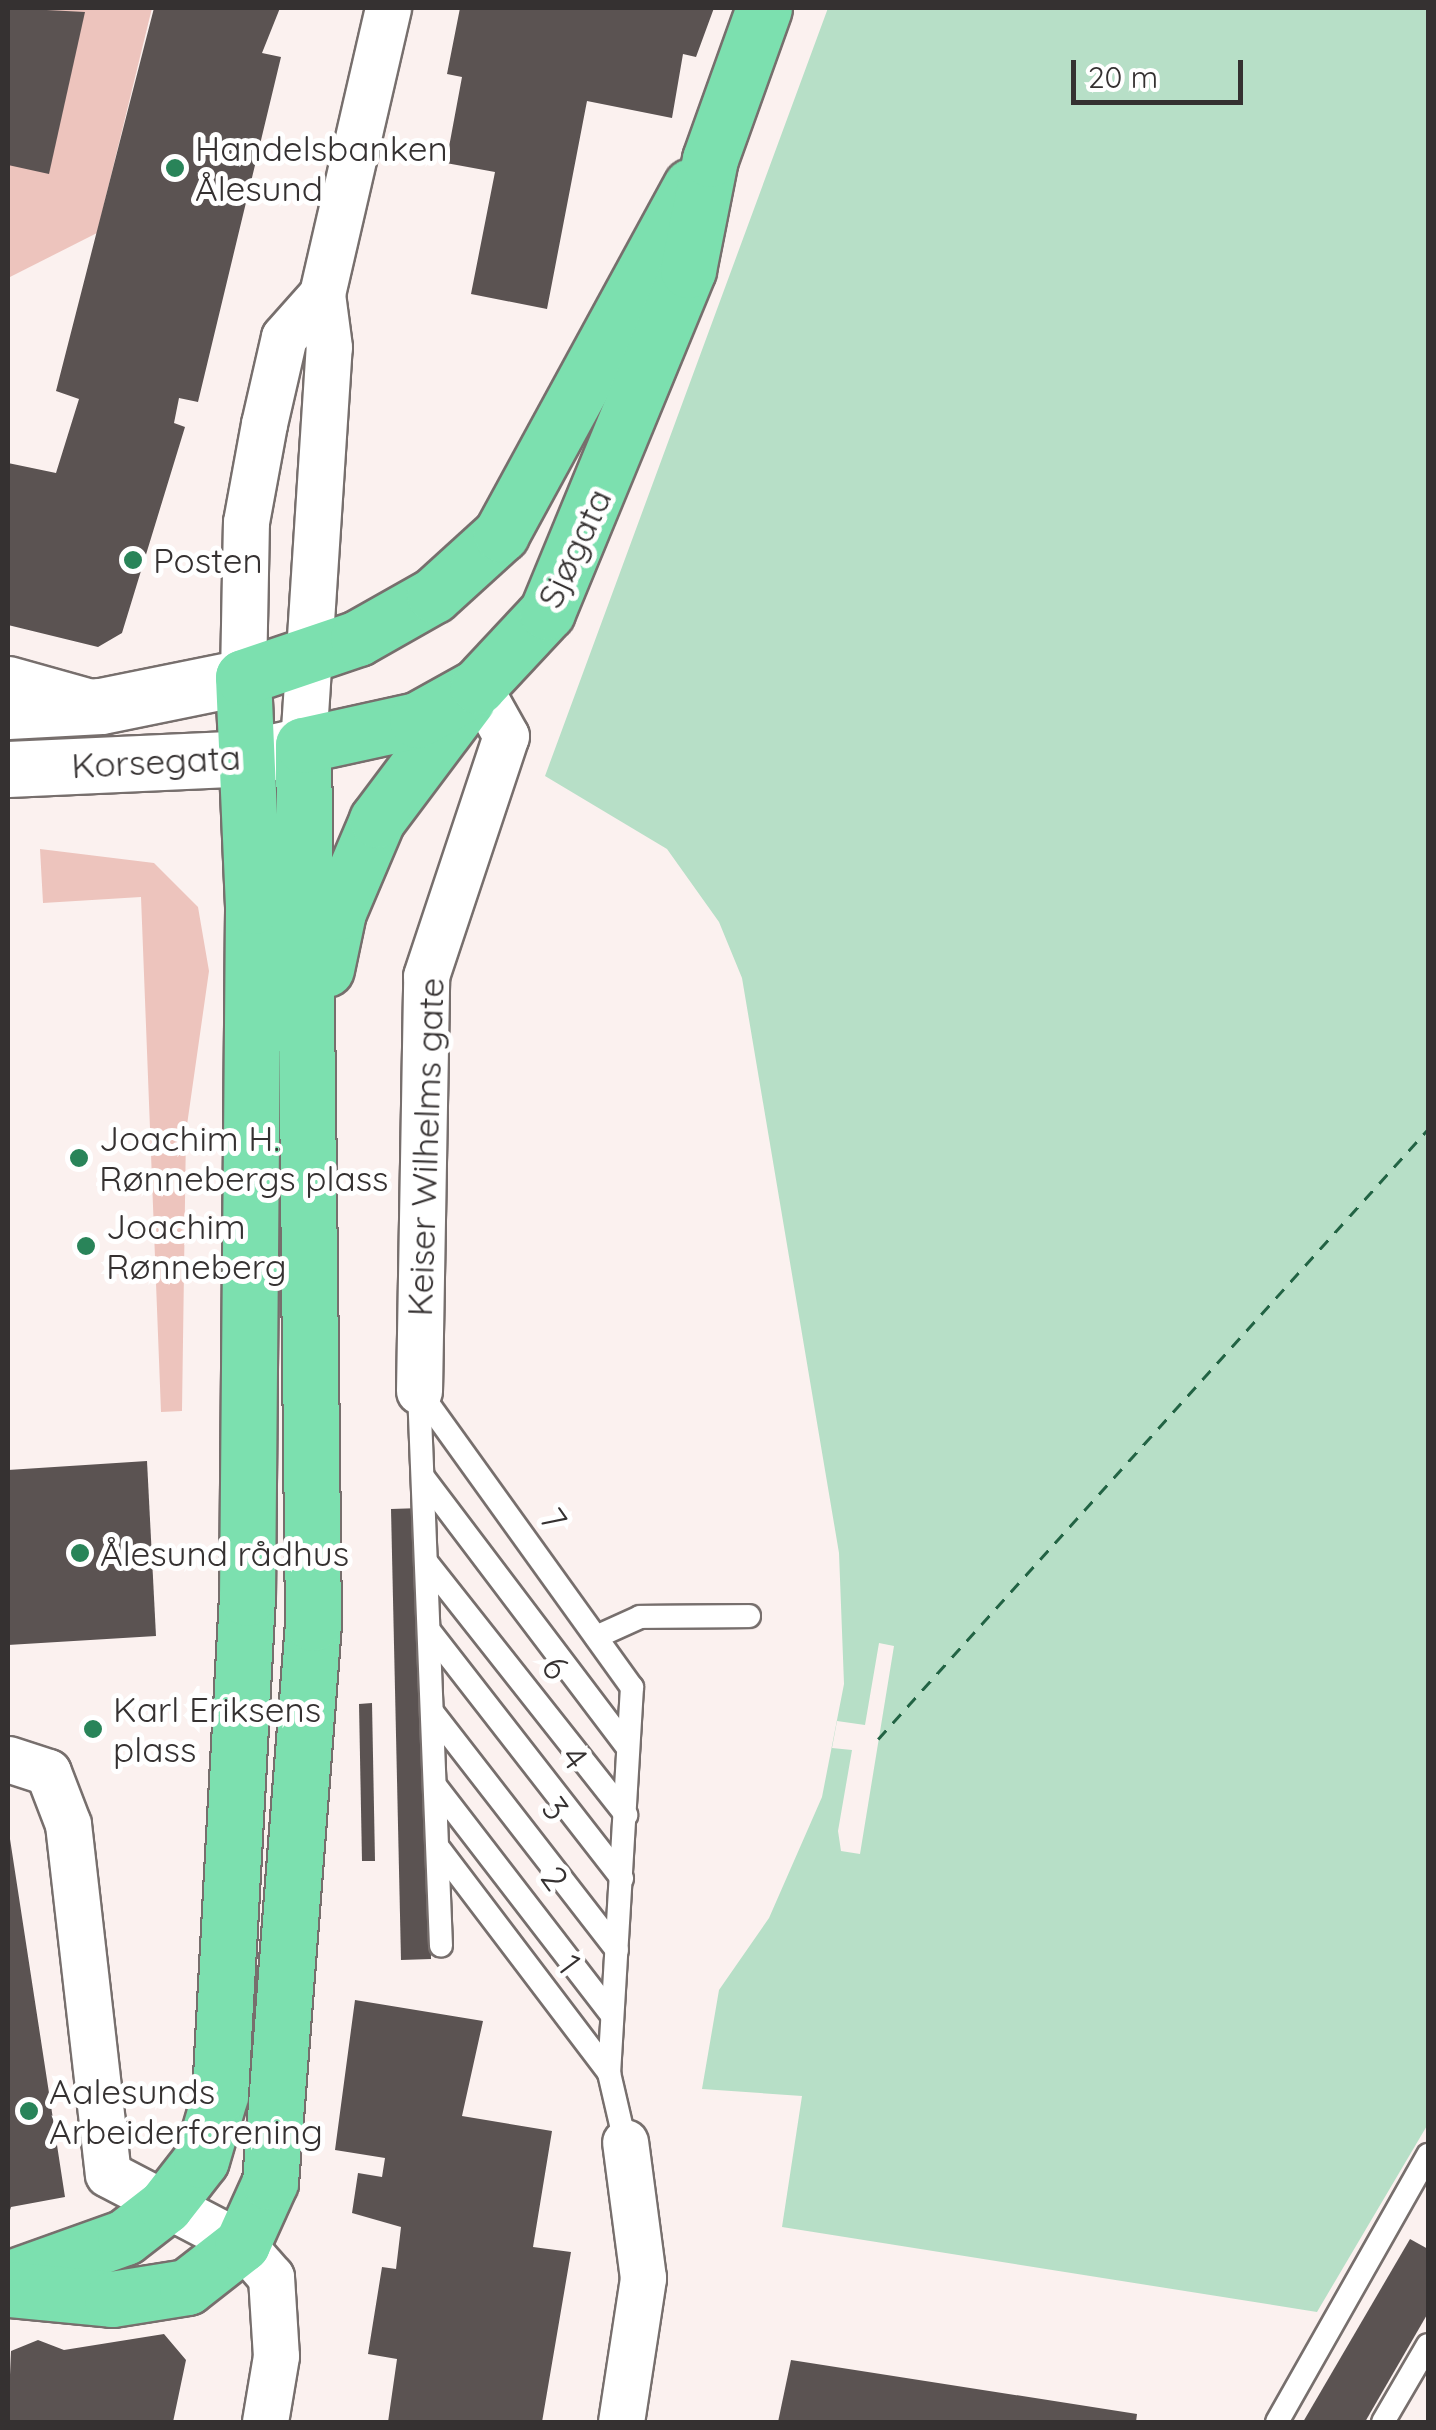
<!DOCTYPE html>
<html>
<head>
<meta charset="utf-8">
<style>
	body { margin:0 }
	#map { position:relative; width:1436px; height:2430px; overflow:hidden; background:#fbf1ef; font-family:Quicksand,sans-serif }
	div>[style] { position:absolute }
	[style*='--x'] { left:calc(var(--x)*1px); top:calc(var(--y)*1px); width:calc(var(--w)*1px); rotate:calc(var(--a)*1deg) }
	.green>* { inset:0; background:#edc4bd }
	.water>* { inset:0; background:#b7dfc7 }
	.pier>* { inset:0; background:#fbf1ef }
	.ferry>* { height:2.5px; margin-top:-1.25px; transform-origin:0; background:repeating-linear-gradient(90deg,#226344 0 12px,transparent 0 22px) }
	.building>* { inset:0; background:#5b5352 }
	.roads { filter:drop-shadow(2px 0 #776f6d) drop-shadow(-2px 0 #776f6d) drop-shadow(0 2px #776f6d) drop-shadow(0 -2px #776f6d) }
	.service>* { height:22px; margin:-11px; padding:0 11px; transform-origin:11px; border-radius:11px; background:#fff }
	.minor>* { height:45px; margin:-22.5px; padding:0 22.5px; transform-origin:22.5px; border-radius:22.5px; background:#fff }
	.tertiary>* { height:55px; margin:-27.5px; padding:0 27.5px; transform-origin:27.5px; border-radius:27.5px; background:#fff }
	.trunk>* { height:55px; margin:-27.5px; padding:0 27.5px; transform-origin:27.5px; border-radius:27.5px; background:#7ce0af }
	.dots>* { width:28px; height:28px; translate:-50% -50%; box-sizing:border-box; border:5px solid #fff; border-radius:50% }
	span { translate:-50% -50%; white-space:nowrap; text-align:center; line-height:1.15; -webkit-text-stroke:10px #fff; paint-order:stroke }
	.poi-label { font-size:35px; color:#353131 }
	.left { translate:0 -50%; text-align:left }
	.street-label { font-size:35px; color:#353131 }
	.frame { position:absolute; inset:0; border:10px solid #353131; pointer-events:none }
	.scale { position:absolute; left:1071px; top:60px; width:172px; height:45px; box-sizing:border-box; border:5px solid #353131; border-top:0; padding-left:12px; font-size:30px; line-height:35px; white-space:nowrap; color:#353131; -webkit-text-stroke:8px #fff; paint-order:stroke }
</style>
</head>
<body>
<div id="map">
	<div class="green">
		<i style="clip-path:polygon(8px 8px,152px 8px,97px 233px,8px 278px)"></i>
		<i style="clip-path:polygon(40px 849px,154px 863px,198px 907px,209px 971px,186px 1132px,182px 1411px,161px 1412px,141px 897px,43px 903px)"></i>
	</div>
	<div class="water">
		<i style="clip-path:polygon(828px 8px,1428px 8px,1428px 2124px,1317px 2312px,782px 2227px,802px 2096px,702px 2089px,719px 1990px,769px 1918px,822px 1797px,844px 1684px,839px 1553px,742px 978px,719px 922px,667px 849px,545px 776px)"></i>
	</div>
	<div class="pier">
		<i style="clip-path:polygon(879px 1643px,894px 1646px,860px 1854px,841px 1851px,838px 1831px,852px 1750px,832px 1748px,837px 1721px,865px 1725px)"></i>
	</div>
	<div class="ferry">
		<i style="--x:878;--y:1739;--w:821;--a:-47.96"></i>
	</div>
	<div class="building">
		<i style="clip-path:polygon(8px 8px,85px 12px,49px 174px,8px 165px)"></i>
		<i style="clip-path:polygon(154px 8px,280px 8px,262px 53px,281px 57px,198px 402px,179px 398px,174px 423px,185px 427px,122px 633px,98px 647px,8px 625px,8px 463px,56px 473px,79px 399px,56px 391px)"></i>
		<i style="clip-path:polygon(460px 8px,714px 8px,696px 57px,683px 54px,672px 118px,587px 101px,547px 309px,471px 294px,495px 172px,446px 163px,462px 77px,447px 74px)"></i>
		<i style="clip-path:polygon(147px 1461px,156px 1636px,8px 1645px,8px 1470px)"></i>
		<i style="clip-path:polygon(421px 1508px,431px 1959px,401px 1960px,391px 1509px)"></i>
		<i style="clip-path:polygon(372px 1703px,375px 1861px,362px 1861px,359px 1704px)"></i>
		<i style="clip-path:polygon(8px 1826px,65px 2197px,11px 2207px,8px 2217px)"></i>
		<i style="clip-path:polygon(355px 2000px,483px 2021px,462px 2116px,552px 2131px,533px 2247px,571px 2252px,542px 2422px,388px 2422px,397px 2359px,368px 2354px,382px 2267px,396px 2269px,401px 2227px,352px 2213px,358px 2173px,382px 2177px,385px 2158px,335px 2150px)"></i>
		<i style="clip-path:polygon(1410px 2239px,1428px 2249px,1428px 2313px,1365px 2422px,1303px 2422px)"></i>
		<i style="clip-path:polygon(164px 2334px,186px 2360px,173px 2422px,8px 2422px,11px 2351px,38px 2340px,64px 2350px)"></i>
		<i style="clip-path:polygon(791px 2360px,1137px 2414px,1136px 2422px,778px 2422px)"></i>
	</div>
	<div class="roads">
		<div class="service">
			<i style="--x:419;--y:1391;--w:365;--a:54.3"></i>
			<i style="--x:632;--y:1687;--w:387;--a:93.4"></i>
			<i style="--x:609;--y:2073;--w:71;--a:76.9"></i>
			<i style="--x:419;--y:1391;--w:555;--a:87.73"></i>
			<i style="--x:423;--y:1477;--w:340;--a:52.9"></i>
			<i style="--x:428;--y:1564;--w:320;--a:51.7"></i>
			<i style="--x:431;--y:1633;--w:311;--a:52.1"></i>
			<i style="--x:596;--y:1637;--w:48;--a:-24.4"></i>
			<i style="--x:640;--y:1617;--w:109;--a:-0.5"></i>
			<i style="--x:433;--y:1713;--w:300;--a:52.2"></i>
			<i style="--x:437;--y:1788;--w:285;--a:52.4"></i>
			<i style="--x:440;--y:1850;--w:280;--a:52.8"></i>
			<i style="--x:1277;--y:2422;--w:307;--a:-60.5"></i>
			<i style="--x:1383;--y:2422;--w:89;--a:-59.7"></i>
		</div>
		<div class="minor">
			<i style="--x:243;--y:677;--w:155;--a:-88.9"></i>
			<i style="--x:246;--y:522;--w:100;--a:-79.6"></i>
			<i style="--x:264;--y:424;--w:89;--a:-77.1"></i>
			<i style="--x:284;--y:337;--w:57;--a:-48.5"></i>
			<i style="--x:8;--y:679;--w:78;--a:15.6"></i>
			<i style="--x:303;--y:745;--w:399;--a:-86.3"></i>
			<i style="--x:329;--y:347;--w:53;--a:-97.5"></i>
			<i style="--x:322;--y:294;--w:294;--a:-77"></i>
			<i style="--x:419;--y:1391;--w:415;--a:-89"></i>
			<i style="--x:426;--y:976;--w:253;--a:-71.6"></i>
			<i style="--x:506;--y:736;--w:57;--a:-119.2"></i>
			<i style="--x:8;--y:1759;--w:42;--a:18"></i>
			<i style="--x:48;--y:1772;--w:56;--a:69"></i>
			<i style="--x:68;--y:1824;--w:352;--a:83.5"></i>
			<i style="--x:108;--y:2174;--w:151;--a:27.6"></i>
			<i style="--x:242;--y:2244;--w:44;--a:48.7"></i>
			<i style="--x:271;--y:2277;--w:79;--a:86.4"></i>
			<i style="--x:276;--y:2356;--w:67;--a:99.5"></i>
			<i style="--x:621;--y:2422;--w:146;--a:-81.3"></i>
			<i style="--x:643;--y:2278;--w:137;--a:-97.5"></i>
		</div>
		<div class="tertiary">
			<i style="--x:8;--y:711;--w:93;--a:-3.1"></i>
			<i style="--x:101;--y:706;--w:145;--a:-11.5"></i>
			<i style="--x:8;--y:769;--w:238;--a:-2.6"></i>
			<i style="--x:246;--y:758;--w:58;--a:-12.8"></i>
		</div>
		<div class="trunk">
			<i style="--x:326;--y:969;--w:58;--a:-78.1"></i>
			<i style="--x:338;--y:912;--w:100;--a:-67"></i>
			<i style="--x:377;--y:820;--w:150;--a:-53.1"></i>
			<i style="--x:8;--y:2279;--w:124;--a:-19.7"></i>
			<i style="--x:125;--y:2237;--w:51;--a:-37.8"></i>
			<i style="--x:165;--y:2206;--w:58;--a:-52"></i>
			<i style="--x:201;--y:2160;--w:68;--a:-73.7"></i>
			<i style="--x:220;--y:2095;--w:498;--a:-86.9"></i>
			<i style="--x:247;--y:1598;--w:692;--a:-89.5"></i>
			<i style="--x:253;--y:906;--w:229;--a:-92.5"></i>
			<i style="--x:243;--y:677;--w:121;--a:-18.7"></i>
			<i style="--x:358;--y:638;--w:87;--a:-29.5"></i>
			<i style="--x:434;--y:595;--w:91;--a:-42.3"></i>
			<i style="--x:501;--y:534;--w:396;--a:-61.4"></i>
			<i style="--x:8;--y:2289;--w:104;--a:5.5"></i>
			<i style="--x:112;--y:2299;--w:76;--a:-9.1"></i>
			<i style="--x:187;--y:2287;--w:70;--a:-38"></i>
			<i style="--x:242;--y:2244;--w:68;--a:-65.7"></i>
			<i style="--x:270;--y:2182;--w:561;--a:-85.6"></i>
			<i style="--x:313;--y:1623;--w:878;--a:-90.65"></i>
			<i style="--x:303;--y:745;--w:117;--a:-12.4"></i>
			<i style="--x:417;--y:720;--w:70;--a:-29.1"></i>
			<i style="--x:478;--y:686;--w:101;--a:-47"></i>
			<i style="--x:547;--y:612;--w:370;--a:-67.6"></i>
			<i style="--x:688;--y:270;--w:113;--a:-78.8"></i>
			<i style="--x:710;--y:159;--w:160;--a:-70.3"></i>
		</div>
	</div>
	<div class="dots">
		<i style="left:175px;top:168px;background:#298459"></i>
		<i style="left:133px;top:560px;background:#298459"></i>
		<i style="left:79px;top:1158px;background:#298459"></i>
		<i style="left:86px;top:1246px;background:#298459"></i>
		<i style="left:80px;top:1553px;background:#298459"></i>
		<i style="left:93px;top:1729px;background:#298459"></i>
		<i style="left:29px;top:2111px;background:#298459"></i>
	</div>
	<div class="poi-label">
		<span class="left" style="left:195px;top:168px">Handelsbanken<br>Ålesund</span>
		<span class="left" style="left:153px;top:560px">Posten</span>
		<span class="left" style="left:99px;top:1158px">Joachim H.<br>Rønnebergs plass</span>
		<span class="left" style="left:106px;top:1246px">Joachim<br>Rønneberg</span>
		<span class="left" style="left:100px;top:1553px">Ålesund rådhus</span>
		<span class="left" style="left:113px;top:1729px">Karl Eriksens<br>plass</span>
		<span class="left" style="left:49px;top:2111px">Aalesunds<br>Arbeiderforening</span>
	</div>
	<div class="street-label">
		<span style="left:574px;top:548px;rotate:-65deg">Sjøgata</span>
		<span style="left:156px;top:761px;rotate:-3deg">Korsegata</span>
		<span style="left:425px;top:1147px;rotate:-88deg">Keiser Wilhelms gate</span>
		<span style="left:554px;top:1519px;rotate:55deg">7</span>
		<span style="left:556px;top:1667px;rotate:52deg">6</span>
		<span style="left:575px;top:1757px;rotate:53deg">4</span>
		<span style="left:556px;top:1808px;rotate:54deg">3</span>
		<span style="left:555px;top:1878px;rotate:54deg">2</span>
		<span style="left:570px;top:1964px;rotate:53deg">1</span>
	</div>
	<div class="frame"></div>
	<div class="scale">20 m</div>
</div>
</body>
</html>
